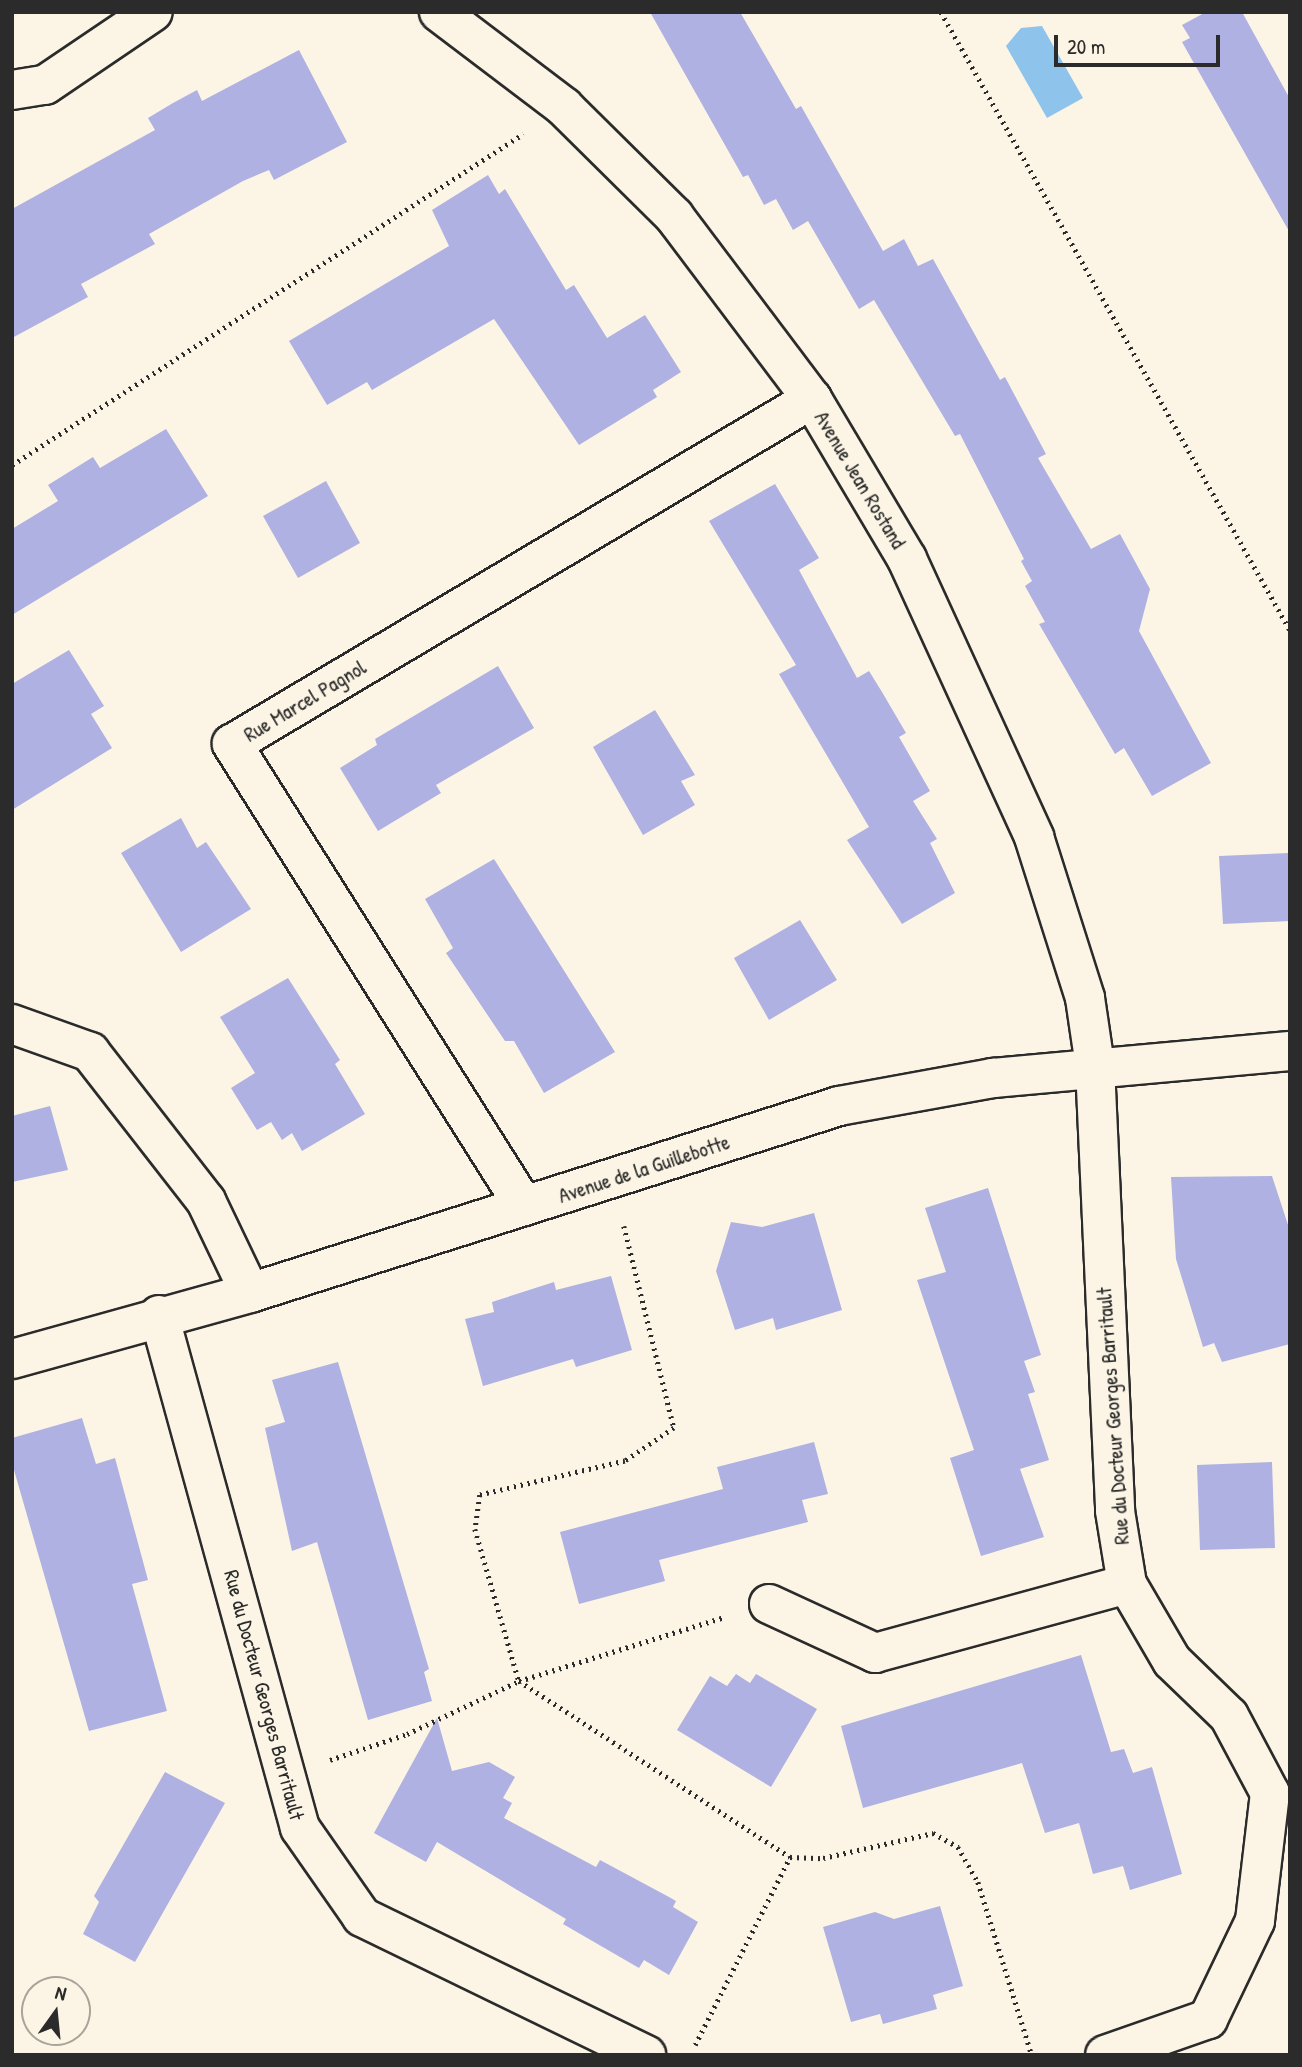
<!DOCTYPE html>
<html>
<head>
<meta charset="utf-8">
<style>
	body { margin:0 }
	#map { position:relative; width:1302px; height:2067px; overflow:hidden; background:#fcf5e5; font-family:"Patrick Hand",sans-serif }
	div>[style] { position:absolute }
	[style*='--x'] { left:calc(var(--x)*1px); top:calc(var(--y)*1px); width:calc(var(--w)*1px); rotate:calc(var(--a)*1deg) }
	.water>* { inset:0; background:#8ec3eb }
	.building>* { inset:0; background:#aeb1e2 }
	.path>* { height:4.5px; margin-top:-2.25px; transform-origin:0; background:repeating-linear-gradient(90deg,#2b2b2b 0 2px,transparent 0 7px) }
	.roads { filter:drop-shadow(2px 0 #2b2b2b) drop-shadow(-2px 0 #2b2b2b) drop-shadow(0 2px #2b2b2b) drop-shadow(0 -2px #2b2b2b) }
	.street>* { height:38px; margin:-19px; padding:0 19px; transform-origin:19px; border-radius:19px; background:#fcf5e5 }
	span { translate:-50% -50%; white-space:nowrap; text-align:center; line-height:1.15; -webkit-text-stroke:5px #fcf5e5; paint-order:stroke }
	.street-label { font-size:21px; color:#2b2b2b }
	.frame { position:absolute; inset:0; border:14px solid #2b2b2b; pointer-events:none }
	.north { position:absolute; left:21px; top:1976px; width:70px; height:70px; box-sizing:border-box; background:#fcf5e5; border:2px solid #a8a49b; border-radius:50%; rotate:15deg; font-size:19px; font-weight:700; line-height:28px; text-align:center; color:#2b2b2b }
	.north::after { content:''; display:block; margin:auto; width:24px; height:32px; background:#2b2b2b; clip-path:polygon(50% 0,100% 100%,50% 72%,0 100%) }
	.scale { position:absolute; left:1054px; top:35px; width:166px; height:32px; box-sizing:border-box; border:4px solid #2b2b2b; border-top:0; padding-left:9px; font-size:21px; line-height:24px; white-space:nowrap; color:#2b2b2b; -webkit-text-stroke:5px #fcf5e5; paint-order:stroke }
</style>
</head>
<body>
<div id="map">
	<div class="water">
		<i style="clip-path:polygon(1042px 26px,1083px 98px,1047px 118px,1006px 46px,1021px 28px)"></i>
	</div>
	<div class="building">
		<i style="clip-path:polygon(650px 12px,740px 12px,796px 109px,801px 106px,883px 251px,904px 239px,918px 266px,933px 259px,1000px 380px,1005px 377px,1046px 454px,1038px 458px,1091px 549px,1120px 534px,1150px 589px,1139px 631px,1211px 763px,1152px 796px,1124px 748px,1115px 754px,1039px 624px,1045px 622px,1025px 586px,1032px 581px,1021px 561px,1024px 559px,960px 434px,955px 436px,874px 300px,859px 309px,808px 221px,793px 230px,776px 199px,764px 205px,748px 175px,743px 177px)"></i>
		<i style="clip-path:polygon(1206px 12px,1242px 12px,1290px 99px,1290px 233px,1182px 42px,1190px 38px,1182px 25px)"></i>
		<i style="clip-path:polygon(299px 50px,347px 142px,274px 180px,269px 170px,243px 181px,149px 234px,155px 244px,81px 284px,88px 297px,12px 338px,12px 209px,155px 130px,148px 118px,173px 103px,197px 90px,202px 101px)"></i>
		<i style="clip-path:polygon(488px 175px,499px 194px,505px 189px,566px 290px,574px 285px,607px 338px,645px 315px,681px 372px,653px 390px,657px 397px,579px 445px,494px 319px,372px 390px,367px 382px,327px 405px,289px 341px,449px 246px,432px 210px)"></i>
		<i style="clip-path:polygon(166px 429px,208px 496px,12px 615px,12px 529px,58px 501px,48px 485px,93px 457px,100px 468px)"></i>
		<i style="clip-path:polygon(326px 481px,360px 543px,298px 578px,263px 516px)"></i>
		<i style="clip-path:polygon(775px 484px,819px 558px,799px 570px,857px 678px,869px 671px,882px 692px,906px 733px,899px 737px,930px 791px,913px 801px,937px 839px,930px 843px,955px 893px,902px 924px,847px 840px,869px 827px,779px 674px,796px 665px,709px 521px)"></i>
		<i style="clip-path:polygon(69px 650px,104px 706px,91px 714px,112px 748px,12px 810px,12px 684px)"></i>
		<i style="clip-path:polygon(498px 666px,534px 728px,436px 785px,441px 793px,378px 831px,340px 768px,377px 745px,375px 739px)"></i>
		<i style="clip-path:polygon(655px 710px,695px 775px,681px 781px,695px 805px,643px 835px,593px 747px)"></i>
		<i style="clip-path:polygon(181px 818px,197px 848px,206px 842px,251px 909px,181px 952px,121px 853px)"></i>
		<i style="clip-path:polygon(1290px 853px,1290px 921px,1223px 924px,1219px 856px)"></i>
		<i style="clip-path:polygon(494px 859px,615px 1052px,544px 1093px,514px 1041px,505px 1041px,446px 953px,453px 948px,425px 899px)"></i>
		<i style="clip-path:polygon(800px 920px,837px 980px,769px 1020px,734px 958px)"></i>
		<i style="clip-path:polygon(288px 978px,340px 1060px,335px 1064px,365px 1114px,302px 1151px,292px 1133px,282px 1140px,271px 1122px,257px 1130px,231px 1088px,255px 1073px,220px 1017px)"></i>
		<i style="clip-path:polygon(50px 1106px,68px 1170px,12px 1182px,12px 1116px)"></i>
		<i style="clip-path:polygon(1272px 1176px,1290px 1231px,1290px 1344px,1222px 1362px,1214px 1343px,1203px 1347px,1176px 1259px,1171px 1177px)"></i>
		<i style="clip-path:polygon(988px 1188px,1041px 1355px,1024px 1361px,1035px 1392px,1028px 1394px,1049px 1460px,1020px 1469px,1044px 1537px,981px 1556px,950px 1458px,974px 1450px,917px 1280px,946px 1272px,925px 1208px)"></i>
		<i style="clip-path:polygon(814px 1213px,842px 1310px,776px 1330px,773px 1318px,735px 1330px,716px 1271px,731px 1222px,762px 1227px)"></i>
		<i style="clip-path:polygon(611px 1276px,632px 1350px,576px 1367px,573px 1359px,483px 1386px,465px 1319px,494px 1312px,492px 1302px,554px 1282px,556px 1290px)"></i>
		<i style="clip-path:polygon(338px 1362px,429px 1669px,424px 1672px,432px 1701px,368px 1720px,317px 1542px,292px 1551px,265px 1428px,285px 1422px,272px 1380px)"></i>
		<i style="clip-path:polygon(82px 1418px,96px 1464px,115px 1458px,148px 1580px,132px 1584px,167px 1711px,89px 1731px,12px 1463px,12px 1438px)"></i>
		<i style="clip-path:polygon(814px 1442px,828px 1494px,802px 1500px,808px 1522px,659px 1560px,665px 1581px,579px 1604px,560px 1532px,723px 1489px,717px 1467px)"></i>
		<i style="clip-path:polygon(1272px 1462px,1275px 1548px,1200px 1550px,1197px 1465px)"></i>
		<i style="clip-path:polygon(1081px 1655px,1111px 1752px,1124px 1749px,1133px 1773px,1152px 1767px,1182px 1874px,1130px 1890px,1123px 1866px,1093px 1874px,1079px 1823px,1045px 1833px,1022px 1763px,863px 1808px,841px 1726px)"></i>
		<i style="clip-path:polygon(736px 1674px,750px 1683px,756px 1674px,817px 1709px,771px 1787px,677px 1730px,710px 1676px,727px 1686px)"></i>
		<i style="clip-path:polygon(437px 1718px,452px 1771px,489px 1762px,515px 1777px,503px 1798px,512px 1803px,504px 1818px,596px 1867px,600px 1860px,669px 1897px,676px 1901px,673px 1907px,698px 1922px,669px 1975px,644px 1960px,639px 1968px,563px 1924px,566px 1919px,437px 1842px,426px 1862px,374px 1833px)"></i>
		<i style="clip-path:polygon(165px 1772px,225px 1803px,135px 1962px,83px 1934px,99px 1902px,94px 1896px)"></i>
		<i style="clip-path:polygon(940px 1906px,963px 1986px,933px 1995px,937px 2009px,883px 2024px,880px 2014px,851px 2022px,823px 1927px,875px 1912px,894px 1919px)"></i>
	</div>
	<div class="path">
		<i style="--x:941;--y:12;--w:710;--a:60.55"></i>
		<i style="--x:12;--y:465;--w:609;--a:-32.93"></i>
		<i style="--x:624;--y:1226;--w:208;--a:76.1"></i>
		<i style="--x:674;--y:1428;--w:59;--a:146"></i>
		<i style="--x:625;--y:1461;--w:149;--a:166.8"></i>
		<i style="--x:480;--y:1495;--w:34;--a:98"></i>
		<i style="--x:475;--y:1529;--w:158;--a:73.9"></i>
		<i style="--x:519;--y:1681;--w:216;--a:-17.3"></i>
		<i style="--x:330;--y:1760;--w:81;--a:-18.7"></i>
		<i style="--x:407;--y:1734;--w:124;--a:-25.3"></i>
		<i style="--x:519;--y:1681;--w:323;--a:33"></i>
		<i style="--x:695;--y:2045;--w:211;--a:-63.2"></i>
		<i style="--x:790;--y:1857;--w:33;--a:2"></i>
		<i style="--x:823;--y:1858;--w:113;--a:-12.8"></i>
		<i style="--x:933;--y:1833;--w:29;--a:29"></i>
		<i style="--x:958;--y:1847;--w:40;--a:60.3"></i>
		<i style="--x:978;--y:1882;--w:181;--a:72.7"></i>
	</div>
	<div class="roads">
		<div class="street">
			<i style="--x:439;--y:12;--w:157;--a:37.2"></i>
			<i style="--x:564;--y:107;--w:155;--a:44.7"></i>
			<i style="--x:674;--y:216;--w:229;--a:53"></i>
			<i style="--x:812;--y:399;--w:186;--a:59.3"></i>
			<i style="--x:907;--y:559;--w:306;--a:65.4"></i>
			<i style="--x:1034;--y:837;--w:169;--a:72.4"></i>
			<i style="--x:1085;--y:998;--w:69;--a:81.6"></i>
			<i style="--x:1095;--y:1066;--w:445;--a:87.4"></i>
			<i style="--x:1115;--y:1511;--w:74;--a:80.7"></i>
			<i style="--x:1127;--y:1584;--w:89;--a:59.7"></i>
			<i style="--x:1172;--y:1661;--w:79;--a:44"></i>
			<i style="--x:1229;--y:1716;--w:87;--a:62"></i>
			<i style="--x:1270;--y:1793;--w:129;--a:96.7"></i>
			<i style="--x:1255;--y:1921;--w:109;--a:115.6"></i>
			<i style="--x:1208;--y:2019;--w:109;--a:160.7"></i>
			<i style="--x:12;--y:90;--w:33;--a:-9"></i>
			<i style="--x:45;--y:85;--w:130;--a:-34.1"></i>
			<i style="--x:12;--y:1024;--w:83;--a:19.7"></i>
			<i style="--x:90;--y:1052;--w:189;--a:52.1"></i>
			<i style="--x:206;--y:1201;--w:102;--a:64.4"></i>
			<i style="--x:524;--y:1206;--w:547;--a:-122.29"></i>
			<i style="--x:232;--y:744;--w:675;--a:-30.75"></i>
			<i style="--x:159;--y:1315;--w:532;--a:74.63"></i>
			<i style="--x:300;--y:1828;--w:108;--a:55.1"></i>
			<i style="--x:362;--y:1917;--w:316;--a:25.9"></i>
			<i style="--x:12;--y:1359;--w:247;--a:-15.5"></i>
			<i style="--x:250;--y:1293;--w:618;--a:-17.61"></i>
			<i style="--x:839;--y:1106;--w:157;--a:-10.3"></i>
			<i style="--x:993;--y:1078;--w:298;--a:-5.2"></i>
			<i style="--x:769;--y:1604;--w:117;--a:24.8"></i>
			<i style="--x:875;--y:1653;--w:261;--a:-15.3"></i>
		</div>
	</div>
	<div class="street-label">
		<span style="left:860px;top:480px;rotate:59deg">Avenue Jean Rostand</span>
		<span style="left:305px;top:701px;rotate:-31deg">Rue Marcel Pagnol</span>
		<span style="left:644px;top:1169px;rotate:-18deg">Avenue de la Guillebotte</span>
		<span style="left:1113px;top:1416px;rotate:-94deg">Rue du Docteur Georges Barritault</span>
		<span style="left:264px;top:1695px;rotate:75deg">Rue du Docteur Georges Barritault</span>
	</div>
	<div class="frame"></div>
	<div class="north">N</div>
	<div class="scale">20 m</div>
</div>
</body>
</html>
